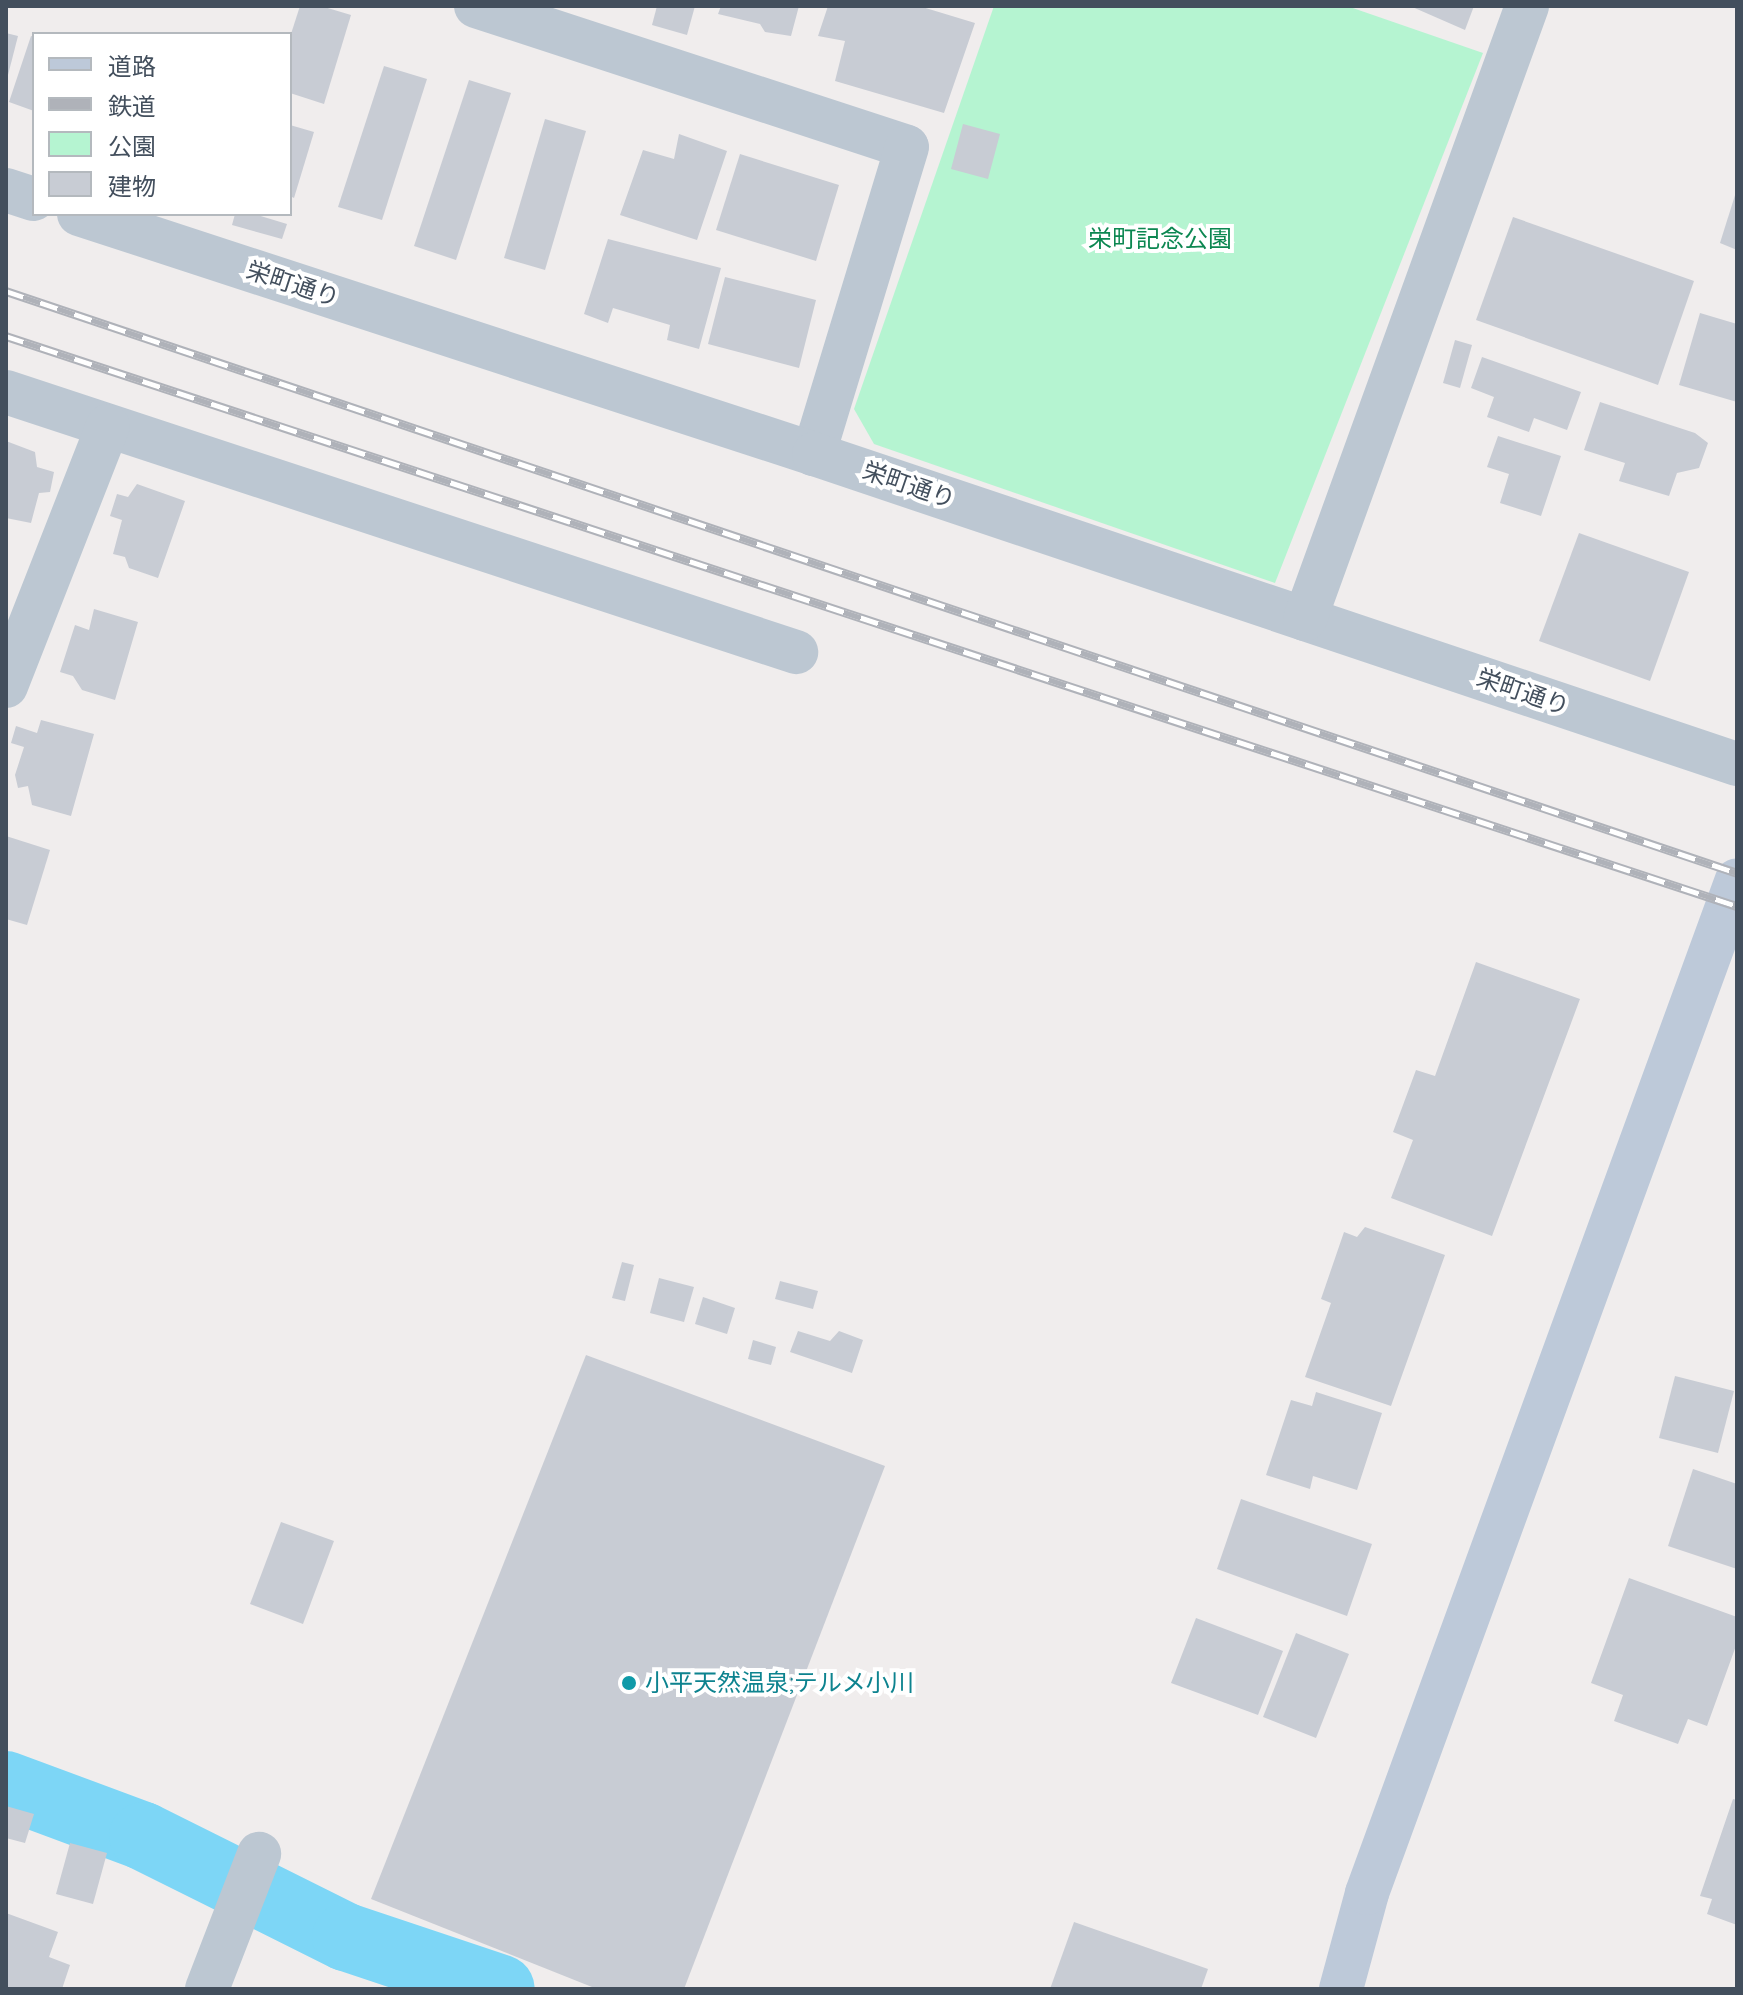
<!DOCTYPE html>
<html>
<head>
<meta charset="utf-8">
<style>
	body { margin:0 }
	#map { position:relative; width:1743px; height:1995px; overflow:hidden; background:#f0eded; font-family:Quicksand,"Noto Sans JP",sans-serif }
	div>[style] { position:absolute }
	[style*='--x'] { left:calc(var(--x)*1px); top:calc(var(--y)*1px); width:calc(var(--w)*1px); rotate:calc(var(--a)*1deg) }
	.green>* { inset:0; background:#b5f4d1 }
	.canal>* { height:68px; margin:-34px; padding:0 34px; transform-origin:34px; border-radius:34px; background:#7dd6f6 }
	.building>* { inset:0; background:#c8ccd4 }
	.street>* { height:44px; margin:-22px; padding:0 22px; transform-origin:22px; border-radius:22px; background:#bcc7d2 }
	.secondary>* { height:44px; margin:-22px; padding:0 22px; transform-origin:22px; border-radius:22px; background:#bdc9d9 }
	.rail>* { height:9px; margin-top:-4.5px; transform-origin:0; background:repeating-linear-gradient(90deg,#fff 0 18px,#afb2b9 0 36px); box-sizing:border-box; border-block:2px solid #afb2b9 }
	.dots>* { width:22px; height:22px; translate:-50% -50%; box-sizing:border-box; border:4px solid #fff; border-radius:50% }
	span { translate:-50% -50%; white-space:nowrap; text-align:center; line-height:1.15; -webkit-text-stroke:8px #fff; paint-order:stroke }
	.park-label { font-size:24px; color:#0c8751 }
	.street-label { font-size:24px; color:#434f5d }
	.culture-label { font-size:24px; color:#0d838f }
	.left { translate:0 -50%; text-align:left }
	.frame { position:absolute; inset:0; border:8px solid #434f5d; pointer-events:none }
	.legend { position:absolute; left:32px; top:32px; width:260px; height:184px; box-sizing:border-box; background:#fff; border:2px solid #b4b9be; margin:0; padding:10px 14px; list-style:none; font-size:24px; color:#434f5d }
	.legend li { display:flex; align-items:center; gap:16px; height:40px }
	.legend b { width:40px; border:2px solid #b4b9be }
</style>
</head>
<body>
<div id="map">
	<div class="green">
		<i style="clip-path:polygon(994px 6px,1347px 6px,1483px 53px,1275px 583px,874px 444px,854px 409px)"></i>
	</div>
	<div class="canal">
		<i style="--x:6;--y:1785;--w:146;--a:20.4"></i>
		<i style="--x:143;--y:1836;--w:227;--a:26.5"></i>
		<i style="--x:346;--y:1937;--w:163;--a:18.5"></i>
	</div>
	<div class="building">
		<i style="clip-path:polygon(300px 6px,321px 6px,351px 15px,324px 104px,290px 93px,290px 37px)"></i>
		<i style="clip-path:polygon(657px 6px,695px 6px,687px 35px,652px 25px)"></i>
		<i style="clip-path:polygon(721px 6px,799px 6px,791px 36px,765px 32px,760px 24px,718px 14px)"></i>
		<i style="clip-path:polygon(828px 6px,919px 6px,975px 23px,944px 113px,835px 81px,845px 41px,818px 36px)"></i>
		<i style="clip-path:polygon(1410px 6px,1474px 6px,1465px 30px)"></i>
		<i style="clip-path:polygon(6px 33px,18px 36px,7px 79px,6px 79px)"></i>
		<i style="clip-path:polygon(31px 36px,34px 37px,34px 111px,9px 102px)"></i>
		<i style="clip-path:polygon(384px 66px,427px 79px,382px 220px,338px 207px)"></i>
		<i style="clip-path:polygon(469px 80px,511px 93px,456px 260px,414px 246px)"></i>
		<i style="clip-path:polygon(545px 119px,586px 131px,545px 270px,504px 258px)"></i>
		<i style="clip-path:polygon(963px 124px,1000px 134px,988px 179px,951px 169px)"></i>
		<i style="clip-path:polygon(290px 125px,314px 132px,294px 198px,290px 196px)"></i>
		<i style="clip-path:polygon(679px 134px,727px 151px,697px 240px,620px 215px,643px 150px,674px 159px)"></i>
		<i style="clip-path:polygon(740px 154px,839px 185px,816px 261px,716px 230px)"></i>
		<i style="clip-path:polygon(1736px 192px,1737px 192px,1737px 250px,1720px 243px)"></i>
		<i style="clip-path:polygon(235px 214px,254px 214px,287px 224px,282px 239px,232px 225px)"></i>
		<i style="clip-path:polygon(1513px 217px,1694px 281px,1658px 385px,1476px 320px)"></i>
		<i style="clip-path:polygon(608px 239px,721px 268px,699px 349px,667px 340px,670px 325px,613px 308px,608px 323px,584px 314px)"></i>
		<i style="clip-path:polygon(725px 277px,816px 300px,799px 368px,708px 344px)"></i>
		<i style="clip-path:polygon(1700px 313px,1737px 324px,1737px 402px,1679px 385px)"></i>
		<i style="clip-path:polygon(1455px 340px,1472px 345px,1460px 388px,1443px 383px)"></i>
		<i style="clip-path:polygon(1482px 357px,1581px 392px,1567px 430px,1534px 418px,1529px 432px,1487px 417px,1494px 397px,1471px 388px)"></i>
		<i style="clip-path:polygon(1600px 402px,1695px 433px,1708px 443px,1699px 468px,1677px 473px,1669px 496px,1619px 481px,1625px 463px,1584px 450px)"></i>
		<i style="clip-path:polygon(1498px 436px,1561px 456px,1541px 516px,1500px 503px,1509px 474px,1487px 467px)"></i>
		<i style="clip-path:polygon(6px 441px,35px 452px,37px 467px,54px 472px,50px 492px,39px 493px,31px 523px,6px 518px)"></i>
		<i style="clip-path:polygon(137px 484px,185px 501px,158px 578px,129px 568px,125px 557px,113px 554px,122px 520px,110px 516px,117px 494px,128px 497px)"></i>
		<i style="clip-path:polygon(1579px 533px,1689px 572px,1650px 681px,1539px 641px)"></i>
		<i style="clip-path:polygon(94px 609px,138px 622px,115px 700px,82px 690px,73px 676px,60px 672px,75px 625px,89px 630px)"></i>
		<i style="clip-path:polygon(41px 720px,94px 734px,71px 816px,32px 805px,28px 786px,18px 788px,15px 775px,24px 747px,11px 743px,16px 726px,37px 733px)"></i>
		<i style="clip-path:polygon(6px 836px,50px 850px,27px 925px,6px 919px)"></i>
		<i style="clip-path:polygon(1476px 962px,1580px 999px,1492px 1236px,1391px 1198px,1413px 1140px,1393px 1132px,1416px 1070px,1435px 1076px)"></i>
		<i style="clip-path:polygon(1365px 1227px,1445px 1255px,1391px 1406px,1305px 1377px,1331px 1303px,1321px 1299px,1344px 1232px,1357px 1237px)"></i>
		<i style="clip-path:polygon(622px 1262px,634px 1265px,625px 1301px,612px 1298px)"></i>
		<i style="clip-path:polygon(659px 1278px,694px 1287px,684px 1322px,650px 1313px)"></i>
		<i style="clip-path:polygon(780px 1281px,818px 1291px,813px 1309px,775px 1299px)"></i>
		<i style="clip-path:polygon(703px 1297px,735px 1308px,727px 1334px,695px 1324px)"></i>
		<i style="clip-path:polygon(798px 1331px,830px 1341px,839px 1331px,863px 1340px,852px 1373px,790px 1352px)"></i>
		<i style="clip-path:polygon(753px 1340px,776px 1347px,771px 1365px,748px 1359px)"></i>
		<i style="clip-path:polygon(586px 1355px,885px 1466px,684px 1989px,597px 1989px,371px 1899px)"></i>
		<i style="clip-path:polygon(1675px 1376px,1734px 1391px,1718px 1453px,1659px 1438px)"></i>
		<i style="clip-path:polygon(1316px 1392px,1382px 1413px,1357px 1490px,1313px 1476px,1310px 1489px,1266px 1475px,1291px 1400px,1312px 1406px)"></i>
		<i style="clip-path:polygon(1693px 1469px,1737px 1484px,1737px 1569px,1668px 1546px)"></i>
		<i style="clip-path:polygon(1241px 1499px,1372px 1544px,1347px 1616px,1217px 1569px)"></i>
		<i style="clip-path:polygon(281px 1522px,334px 1541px,303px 1624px,250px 1604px)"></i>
		<i style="clip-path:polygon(1629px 1578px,1737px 1617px,1737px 1643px,1707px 1726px,1688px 1719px,1678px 1744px,1614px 1721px,1623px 1695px,1591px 1683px)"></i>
		<i style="clip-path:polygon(1196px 1618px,1283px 1651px,1258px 1715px,1171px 1683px)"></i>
		<i style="clip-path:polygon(1296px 1633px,1349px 1654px,1316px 1738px,1263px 1717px)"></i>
		<i style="clip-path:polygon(1733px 1799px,1737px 1800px,1737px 1925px,1707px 1914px,1712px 1899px,1700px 1896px)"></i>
		<i style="clip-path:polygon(6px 1806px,34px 1814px,25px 1843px,6px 1838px)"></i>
		<i style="clip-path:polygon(70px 1843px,107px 1853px,93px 1904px,56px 1894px)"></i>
		<i style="clip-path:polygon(6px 1913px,58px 1932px,49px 1957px,70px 1965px,62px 1989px,6px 1989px)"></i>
		<i style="clip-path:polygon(1074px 1922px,1208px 1969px,1201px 1989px,1050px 1989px)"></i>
	</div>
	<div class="street">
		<i style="--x:476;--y:6;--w:453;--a:18.1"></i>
		<i style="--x:907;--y:147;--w:321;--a:106.9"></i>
		<i style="--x:6;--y:190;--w:29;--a:18"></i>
		<i style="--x:79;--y:214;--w:773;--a:18.08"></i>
		<i style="--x:814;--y:454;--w:974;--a:18.57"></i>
		<i style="--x:6;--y:392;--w:832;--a:18.22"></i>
		<i style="--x:1305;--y:619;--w:652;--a:-70.09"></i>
		<i style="--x:6;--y:686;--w:279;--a:-68.6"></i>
		<i style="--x:207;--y:1989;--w:145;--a:-68.9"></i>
	</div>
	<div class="secondary">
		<i style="--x:1341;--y:1989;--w:99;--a:-74.8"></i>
		<i style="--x:1367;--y:1893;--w:1078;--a:-69.94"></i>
	</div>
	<div class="rail">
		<i style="--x:6;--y:291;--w:1826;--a:18.58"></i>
		<i style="--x:6;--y:336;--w:1822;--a:18.23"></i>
	</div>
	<div class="dots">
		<i style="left:629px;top:1683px;background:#0f9aa8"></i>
	</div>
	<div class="park-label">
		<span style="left:1160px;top:239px">栄町記念公園</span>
	</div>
	<div class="street-label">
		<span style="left:293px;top:284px;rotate:18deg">栄町通り</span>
		<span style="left:909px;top:485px;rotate:19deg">栄町通り</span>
		<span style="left:1523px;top:692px;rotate:19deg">栄町通り</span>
	</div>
	<div class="culture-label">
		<span class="left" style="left:645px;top:1683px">小平天然温泉;テルメ小川</span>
	</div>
	<div class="frame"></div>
	<ul class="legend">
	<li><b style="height:10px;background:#bdc9d9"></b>道路</li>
	<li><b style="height:10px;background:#afb2b9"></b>鉄道</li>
	<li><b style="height:22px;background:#b5f4d1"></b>公園</li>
	<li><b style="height:22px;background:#c8ccd4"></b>建物</li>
	</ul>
</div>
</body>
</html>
